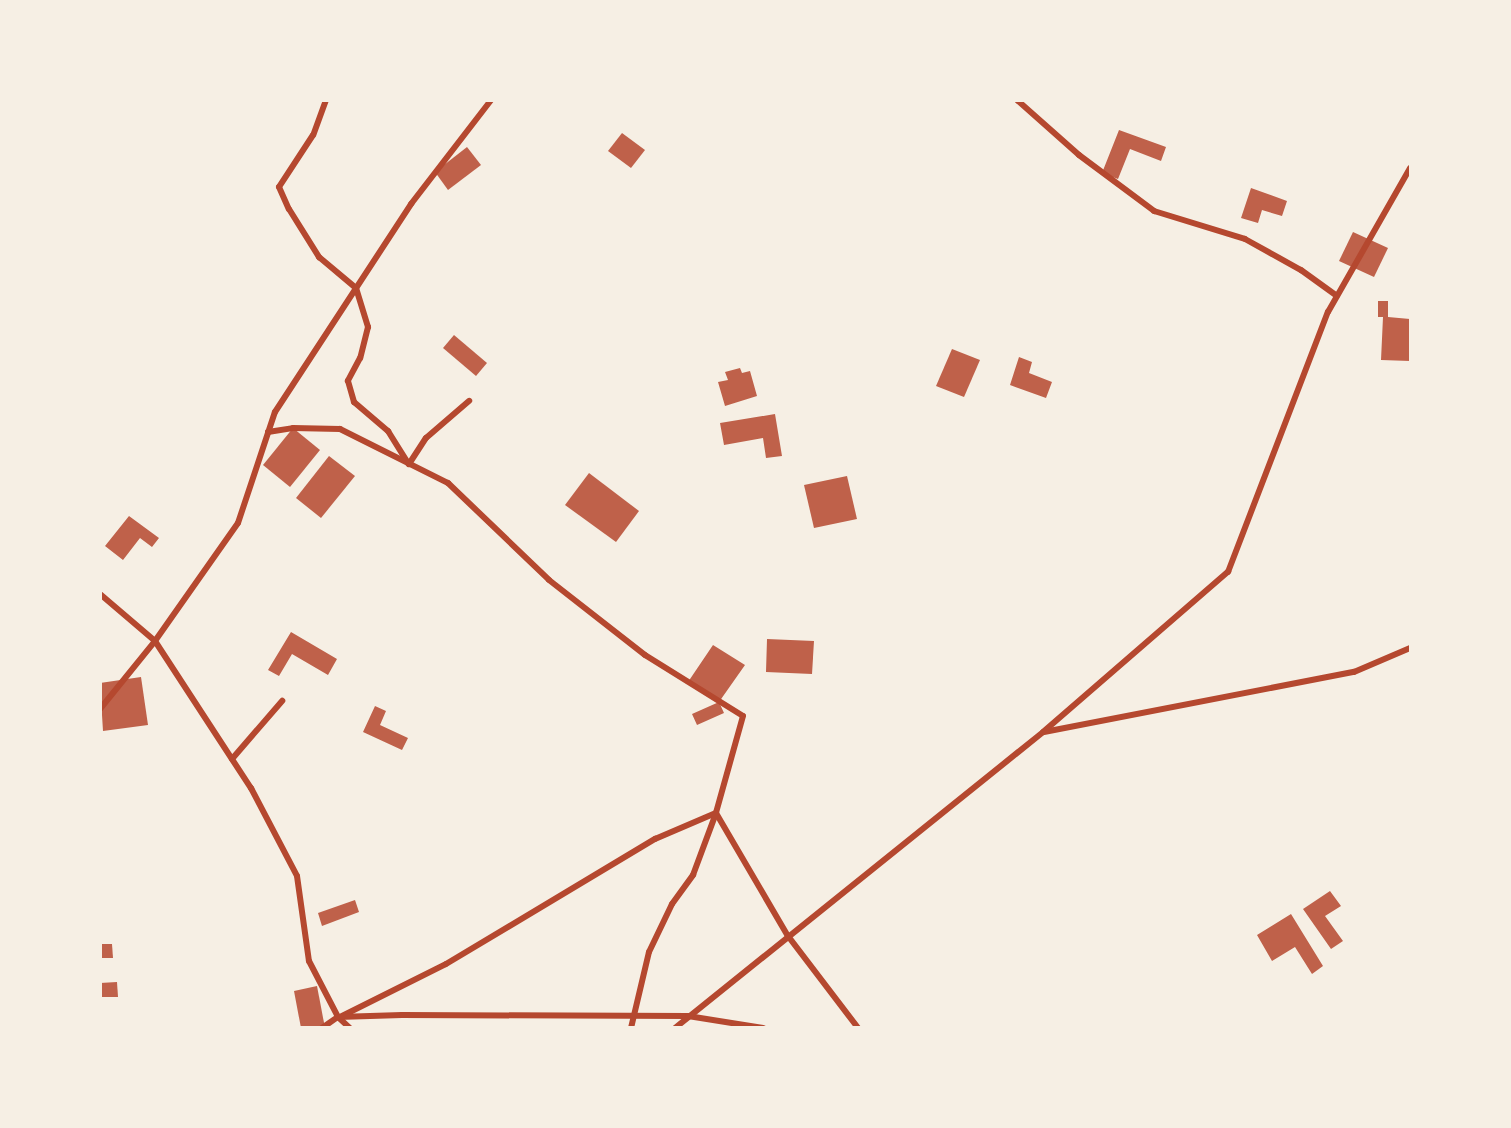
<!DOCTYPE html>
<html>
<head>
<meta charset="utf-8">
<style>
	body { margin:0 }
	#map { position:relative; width:1511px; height:1128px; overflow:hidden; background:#f6efe4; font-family:"Noto Serif",serif }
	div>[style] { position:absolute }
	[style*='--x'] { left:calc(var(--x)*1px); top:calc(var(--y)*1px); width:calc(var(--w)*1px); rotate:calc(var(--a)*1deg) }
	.building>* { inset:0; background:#bf614a }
	.minor>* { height:6px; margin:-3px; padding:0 3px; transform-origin:3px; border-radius:3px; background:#b5482f }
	span { translate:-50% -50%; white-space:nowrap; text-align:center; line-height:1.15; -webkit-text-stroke:4.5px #f6efe4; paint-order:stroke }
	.frame { position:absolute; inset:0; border:102px solid #f6efe4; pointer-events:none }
</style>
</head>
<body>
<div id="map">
	<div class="building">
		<i style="clip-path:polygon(1119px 130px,1166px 147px,1161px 161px,1130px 149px,1118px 179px,1102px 173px)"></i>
		<i style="clip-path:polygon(622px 133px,645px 150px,631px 168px,608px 151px)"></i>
		<i style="clip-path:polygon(467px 147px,481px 165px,448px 190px,435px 172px)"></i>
		<i style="clip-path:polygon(1251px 188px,1287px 201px,1282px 216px,1262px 210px,1258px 223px,1241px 218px)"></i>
		<i style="clip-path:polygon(1353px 232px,1388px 248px,1374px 277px,1339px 261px)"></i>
		<i style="clip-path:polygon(1378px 301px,1388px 301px,1388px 317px,1410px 319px,1410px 361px,1381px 360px,1383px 317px,1378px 317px)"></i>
		<i style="clip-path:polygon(454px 335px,487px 363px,476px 376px,443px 348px)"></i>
		<i style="clip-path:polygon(952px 349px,980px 360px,964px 397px,936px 386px)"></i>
		<i style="clip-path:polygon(1019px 357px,1032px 362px,1029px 373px,1052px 382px,1046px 398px,1010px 385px)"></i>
		<i style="clip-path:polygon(740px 368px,742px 373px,750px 371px,757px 396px,725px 406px,718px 382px,728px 380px,725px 372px)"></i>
		<i style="clip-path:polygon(775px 414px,782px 456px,766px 458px,763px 438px,724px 445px,720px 423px)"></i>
		<i style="clip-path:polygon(293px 428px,320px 450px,290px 487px,263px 465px)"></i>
		<i style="clip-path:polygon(329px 456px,355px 476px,321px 518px,296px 498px)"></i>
		<i style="clip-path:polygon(589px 473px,639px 511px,616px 542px,565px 505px)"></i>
		<i style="clip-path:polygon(847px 476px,857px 519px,814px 528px,804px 485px)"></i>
		<i style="clip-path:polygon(129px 516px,159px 538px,152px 547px,140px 538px,123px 560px,105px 546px)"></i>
		<i style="clip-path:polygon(291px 632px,337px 659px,328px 675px,292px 654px,279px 676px,268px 670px)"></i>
		<i style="clip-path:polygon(767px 639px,814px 641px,812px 674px,766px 672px)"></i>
		<i style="clip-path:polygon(713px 645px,745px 665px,719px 702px,724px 713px,697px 725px,692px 714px,719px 702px,688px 682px)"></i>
		<i style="clip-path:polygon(141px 677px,148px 725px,103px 731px,100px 683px)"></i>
		<i style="clip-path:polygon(375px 706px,386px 711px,380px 725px,408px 738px,402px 750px,363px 732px)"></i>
		<i style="clip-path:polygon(1330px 891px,1341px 906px,1325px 916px,1343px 941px,1331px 949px,1303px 909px)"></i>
		<i style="clip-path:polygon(355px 900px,359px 912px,322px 926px,318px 913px)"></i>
		<i style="clip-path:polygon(1291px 914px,1323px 966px,1312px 974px,1295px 947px,1272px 961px,1257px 935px)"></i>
		<i style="clip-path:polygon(100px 944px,112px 944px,113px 958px,100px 958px)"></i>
		<i style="clip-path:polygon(117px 982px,118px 997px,100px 997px,100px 983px)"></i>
		<i style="clip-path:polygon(317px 986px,325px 1028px,301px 1028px,294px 991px)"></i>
	</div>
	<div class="minor">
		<i style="--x:326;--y:100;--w:37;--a:110"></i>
		<i style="--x:313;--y:135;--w:62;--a:123.2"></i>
		<i style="--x:279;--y:187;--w:24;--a:66"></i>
		<i style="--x:289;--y:209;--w:57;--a:58"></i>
		<i style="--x:319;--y:257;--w:48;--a:40"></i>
		<i style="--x:356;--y:288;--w:41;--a:72.9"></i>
		<i style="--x:368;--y:327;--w:32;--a:104"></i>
		<i style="--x:360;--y:358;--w:26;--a:118"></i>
		<i style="--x:348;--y:381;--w:22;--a:74"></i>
		<i style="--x:354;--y:402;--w:45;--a:40.5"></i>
		<i style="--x:388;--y:431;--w:39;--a:58"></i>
		<i style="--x:409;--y:464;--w:31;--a:-57"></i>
		<i style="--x:426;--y:438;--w:57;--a:-40.7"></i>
		<i style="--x:1017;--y:100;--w:83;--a:41.6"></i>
		<i style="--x:1079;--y:155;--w:94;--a:36.7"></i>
		<i style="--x:1154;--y:211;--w:95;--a:17.1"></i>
		<i style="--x:1245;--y:239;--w:64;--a:29"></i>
		<i style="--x:1301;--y:270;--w:44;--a:35.8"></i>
		<i style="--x:268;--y:432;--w:25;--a:-9"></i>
		<i style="--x:293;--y:428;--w:47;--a:1.2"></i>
		<i style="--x:340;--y:429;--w:121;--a:26.6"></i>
		<i style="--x:448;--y:483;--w:140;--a:43.8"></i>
		<i style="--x:549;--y:580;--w:122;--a:38"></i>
		<i style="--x:645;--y:655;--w:115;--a:31.9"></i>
		<i style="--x:743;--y:716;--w:101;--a:105.6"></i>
		<i style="--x:716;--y:813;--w:143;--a:59.7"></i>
		<i style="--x:788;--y:936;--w:116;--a:52.7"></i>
		<i style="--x:100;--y:594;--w:72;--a:40.5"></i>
		<i style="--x:155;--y:641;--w:176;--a:56.9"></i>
		<i style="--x:251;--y:788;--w:99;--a:62.4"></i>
		<i style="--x:297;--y:876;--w:86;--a:82"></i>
		<i style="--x:309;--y:961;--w:63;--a:62.6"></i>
		<i style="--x:338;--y:1017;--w:16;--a:43"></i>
		<i style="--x:100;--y:709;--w:87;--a:-51"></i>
		<i style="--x:155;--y:641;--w:144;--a:-54.9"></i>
		<i style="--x:238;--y:523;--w:117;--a:-71.6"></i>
		<i style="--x:275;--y:412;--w:249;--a:-56.8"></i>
		<i style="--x:411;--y:204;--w:131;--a:-52.4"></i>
		<i style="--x:1044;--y:732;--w:316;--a:-11"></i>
		<i style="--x:1354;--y:672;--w:61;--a:-23.2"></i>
		<i style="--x:232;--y:759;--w:77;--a:-49.2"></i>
		<i style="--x:342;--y:1016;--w:116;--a:-26.6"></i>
		<i style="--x:446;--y:964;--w:244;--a:-30.9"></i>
		<i style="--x:655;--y:839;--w:66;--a:-23.1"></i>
		<i style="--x:322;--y:1028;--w:19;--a:-35"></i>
		<i style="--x:338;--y:1017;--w:64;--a:-1.8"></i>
		<i style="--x:402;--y:1015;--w:286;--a:0.2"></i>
		<i style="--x:688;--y:1016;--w:76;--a:9.1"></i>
		<i style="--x:631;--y:1028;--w:78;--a:-76.7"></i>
		<i style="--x:649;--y:952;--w:53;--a:-64.4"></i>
		<i style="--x:672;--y:904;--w:36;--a:-54"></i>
		<i style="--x:693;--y:875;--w:66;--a:-69.6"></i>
		<i style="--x:675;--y:1028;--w:472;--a:-38.8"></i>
		<i style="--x:1043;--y:732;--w:245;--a:-40.9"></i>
		<i style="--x:1228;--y:572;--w:279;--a:-69"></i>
		<i style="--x:1328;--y:312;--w:166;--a:-60.3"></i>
	</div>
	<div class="frame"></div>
</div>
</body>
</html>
